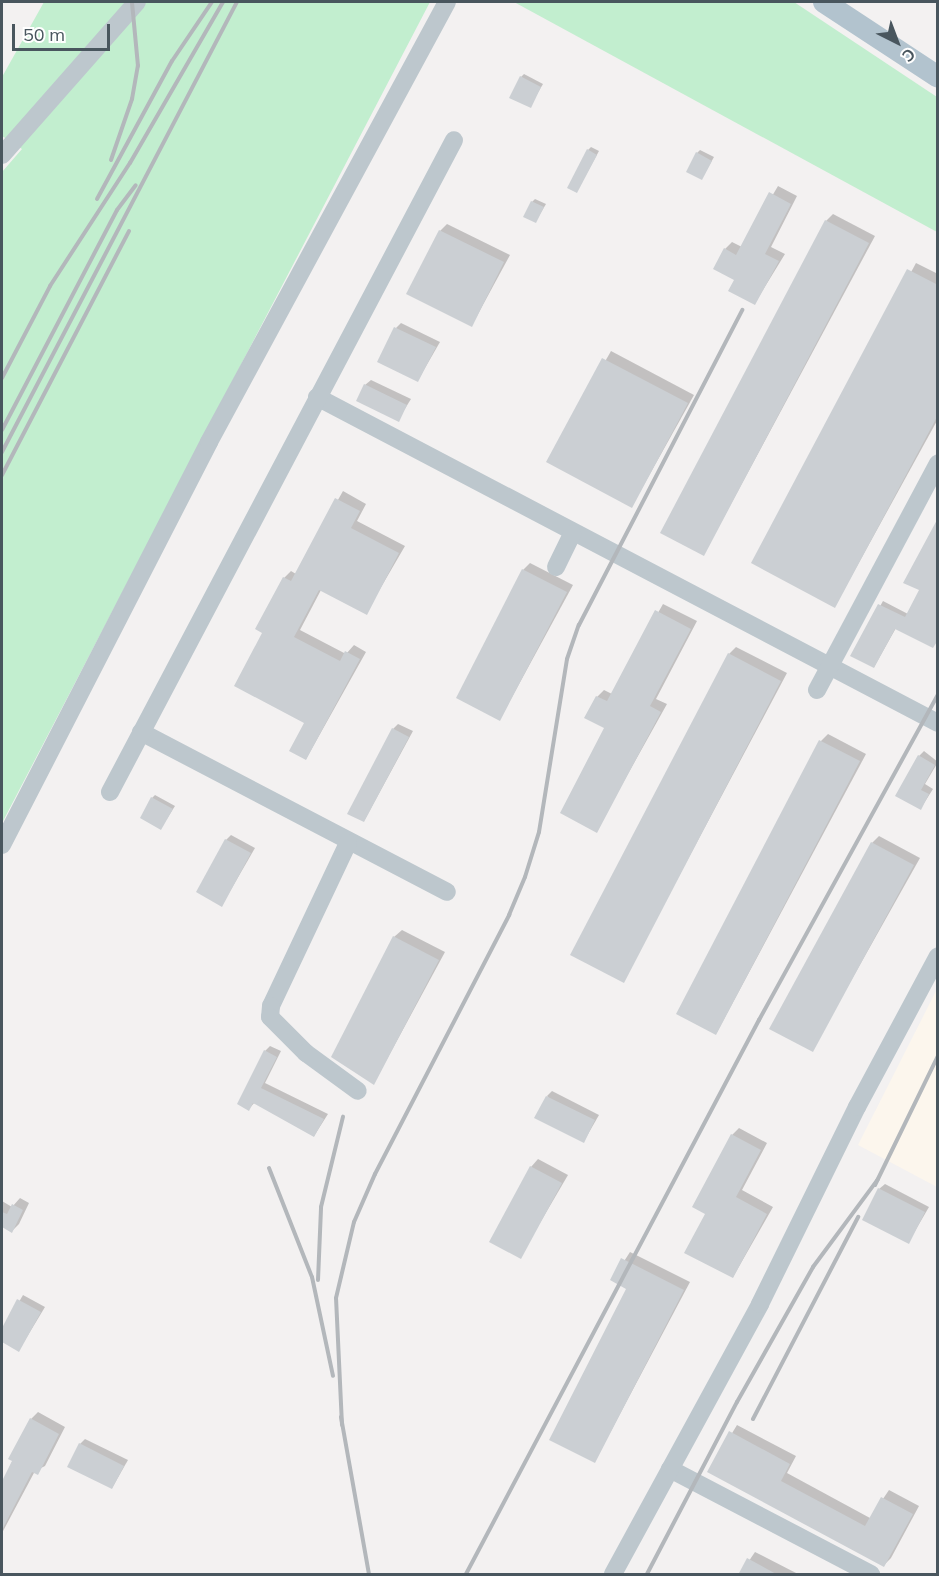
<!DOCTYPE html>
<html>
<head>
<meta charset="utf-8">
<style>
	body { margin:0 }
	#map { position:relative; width:939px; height:1576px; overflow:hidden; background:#f3f1f1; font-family:Mulish,sans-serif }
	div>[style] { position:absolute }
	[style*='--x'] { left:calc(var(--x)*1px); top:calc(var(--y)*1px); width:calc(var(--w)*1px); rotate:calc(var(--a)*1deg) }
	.commercial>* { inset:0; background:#fcf6ed }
	.green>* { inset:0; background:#c2eecf }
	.shadow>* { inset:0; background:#0003 }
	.building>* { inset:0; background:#cbcfd3 }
	.minor>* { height:18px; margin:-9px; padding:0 9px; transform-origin:9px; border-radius:9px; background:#bdc7cd }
	.major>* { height:22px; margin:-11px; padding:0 11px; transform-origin:11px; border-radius:11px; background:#b2c3ce }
	.rail>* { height:4px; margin:-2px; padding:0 2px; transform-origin:2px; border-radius:2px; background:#b3b7bb }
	span { translate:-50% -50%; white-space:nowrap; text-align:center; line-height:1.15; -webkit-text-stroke:5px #fff; paint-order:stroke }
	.frame { position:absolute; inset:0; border:3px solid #49565e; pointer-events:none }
	.north { position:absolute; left:867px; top:12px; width:60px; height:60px; -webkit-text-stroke:4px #fff; paint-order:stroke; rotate:138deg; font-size:16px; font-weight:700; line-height:24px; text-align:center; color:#49565e }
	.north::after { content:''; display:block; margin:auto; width:21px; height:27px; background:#49565e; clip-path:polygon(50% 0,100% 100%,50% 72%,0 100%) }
	.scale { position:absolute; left:12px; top:24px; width:98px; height:27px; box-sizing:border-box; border:3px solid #49565e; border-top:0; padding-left:8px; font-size:18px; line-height:21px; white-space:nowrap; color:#49565e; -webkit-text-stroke:4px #fff; paint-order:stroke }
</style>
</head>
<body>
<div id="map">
	<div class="commercial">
		<i style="clip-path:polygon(937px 989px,938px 1187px,937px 1187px,858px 1145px)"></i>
	</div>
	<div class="green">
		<i style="clip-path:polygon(44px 2px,430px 2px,2px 823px,2px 172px,22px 149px,2px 136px,2px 77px)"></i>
		<i style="clip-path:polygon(514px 2px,794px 2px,937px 97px,937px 232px)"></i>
	</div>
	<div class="shadow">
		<i style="clip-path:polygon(524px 74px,543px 84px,530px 106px,521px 77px)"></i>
		<i style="clip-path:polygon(591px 147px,599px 151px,577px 191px,588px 150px)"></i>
		<i style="clip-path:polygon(700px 150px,714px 157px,702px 178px,697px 153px)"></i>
		<i style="clip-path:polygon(778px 186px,797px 196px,771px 247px,785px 254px,755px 303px,736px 280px,725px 249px,732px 242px,742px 247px)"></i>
		<i style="clip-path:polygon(535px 199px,546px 204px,536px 221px,532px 202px)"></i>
		<i style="clip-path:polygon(833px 214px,875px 236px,704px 554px,826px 221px)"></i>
		<i style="clip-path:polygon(447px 224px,510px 255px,472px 325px,440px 231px)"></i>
		<i style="clip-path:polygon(916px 263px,938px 274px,938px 419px,835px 606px,753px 563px)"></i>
		<i style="clip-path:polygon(401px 323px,440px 342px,418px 380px,396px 328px)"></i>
		<i style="clip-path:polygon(611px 351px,694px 395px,632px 506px,548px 462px)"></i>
		<i style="clip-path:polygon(371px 380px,411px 399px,398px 420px,365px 385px)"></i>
		<i style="clip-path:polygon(343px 491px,366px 504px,357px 521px,405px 546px,366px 613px,321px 590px,300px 630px,346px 654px,354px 645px,366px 652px,306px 759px,306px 722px,264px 633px,284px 578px,291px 571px,296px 574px)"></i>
		<i style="clip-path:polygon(938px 521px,938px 640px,896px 628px,874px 667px,852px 656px,883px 601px,908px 614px,921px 590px)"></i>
		<i style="clip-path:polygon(530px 563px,573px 585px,500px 719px,523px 570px)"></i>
		<i style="clip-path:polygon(663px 604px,697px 621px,656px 699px,667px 704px,596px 831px,606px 728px,597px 697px,604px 690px,612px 694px)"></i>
		<i style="clip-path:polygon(736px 647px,787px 673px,623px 981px,729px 654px)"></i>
		<i style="clip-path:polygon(398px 724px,413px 731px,364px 821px,393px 729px)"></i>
		<i style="clip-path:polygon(828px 734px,866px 754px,716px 1034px,821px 741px)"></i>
		<i style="clip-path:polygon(924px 751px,938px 762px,925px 784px,933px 789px,921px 808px,919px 756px)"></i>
		<i style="clip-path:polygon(155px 795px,175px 806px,161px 828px,152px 798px)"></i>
		<i style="clip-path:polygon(231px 835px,255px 848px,222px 905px,226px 840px)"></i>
		<i style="clip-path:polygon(879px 836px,920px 858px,812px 1050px,872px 843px)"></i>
		<i style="clip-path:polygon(402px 930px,445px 952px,374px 1083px,394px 937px)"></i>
		<i style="clip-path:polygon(270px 1046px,281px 1051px,265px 1083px,328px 1114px,314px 1136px,255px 1102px,249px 1109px,265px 1051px)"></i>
		<i style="clip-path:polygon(552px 1091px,599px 1115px,584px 1141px,547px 1096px)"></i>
		<i style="clip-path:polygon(739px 1128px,767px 1143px,742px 1190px,773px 1207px,733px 1277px,732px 1135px)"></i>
		<i style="clip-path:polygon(538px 1159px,568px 1175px,520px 1257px,531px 1167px)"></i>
		<i style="clip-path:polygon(885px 1184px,929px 1207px,908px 1243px,879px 1189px)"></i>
		<i style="clip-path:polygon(20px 1198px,29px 1203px,19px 1224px,12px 1231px,3px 1226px,2px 1229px,2px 1201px,12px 1207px)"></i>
		<i style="clip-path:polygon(630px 1252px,690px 1282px,595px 1461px,628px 1288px,612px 1280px)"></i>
		<i style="clip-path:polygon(23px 1295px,45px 1307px,19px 1350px,2px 1341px,2px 1331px)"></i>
		<i style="clip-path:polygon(38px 1412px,65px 1427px,45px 1466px,35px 1471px,2px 1533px,2px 1484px,31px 1419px)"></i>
		<i style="clip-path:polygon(737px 1425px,796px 1456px,787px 1473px,870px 1518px,889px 1490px,919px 1506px,891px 1558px,884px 1565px,709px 1471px)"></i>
		<i style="clip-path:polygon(85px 1439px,128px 1460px,112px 1488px,80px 1444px)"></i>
		<i style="clip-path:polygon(755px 1552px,798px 1574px,740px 1574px)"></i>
	</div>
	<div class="building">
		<i style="clip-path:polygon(520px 76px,541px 87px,531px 108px,509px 98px)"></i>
		<i style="clip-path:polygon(587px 149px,597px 155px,577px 193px,567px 188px)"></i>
		<i style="clip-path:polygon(696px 152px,712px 161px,702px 180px,686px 172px)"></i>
		<i style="clip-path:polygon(769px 192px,791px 204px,765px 254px,779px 261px,755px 305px,728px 291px,734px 280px,713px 269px,724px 248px,736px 255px)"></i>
		<i style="clip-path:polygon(531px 201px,544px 207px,536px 223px,523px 217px)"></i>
		<i style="clip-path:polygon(825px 220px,869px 243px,704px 556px,660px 533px)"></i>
		<i style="clip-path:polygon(439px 230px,504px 262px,472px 327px,406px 294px)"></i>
		<i style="clip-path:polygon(907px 269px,938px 285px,938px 415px,835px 608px,751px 563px)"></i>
		<i style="clip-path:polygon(394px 327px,436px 347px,418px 382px,377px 362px)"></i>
		<i style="clip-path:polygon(602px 358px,688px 403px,632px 508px,546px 462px)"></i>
		<i style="clip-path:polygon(364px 384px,407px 405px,399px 422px,356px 401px)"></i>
		<i style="clip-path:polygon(335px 498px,360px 511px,351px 528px,399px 553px,367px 615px,319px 590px,294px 637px,340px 661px,345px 651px,360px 659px,306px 760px,289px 751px,304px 723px,234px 686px,262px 633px,255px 629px,283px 577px,291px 581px)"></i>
		<i style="clip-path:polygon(938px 518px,938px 640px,933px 648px,895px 629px,874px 668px,850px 656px,878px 604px,905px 617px,919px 590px,903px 583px)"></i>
		<i style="clip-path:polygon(522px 569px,567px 592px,500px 721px,456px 698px)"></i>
		<i style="clip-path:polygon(655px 610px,691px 629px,650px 706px,661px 712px,597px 833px,560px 813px,604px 728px,584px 718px,596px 696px,607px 701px)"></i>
		<i style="clip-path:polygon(728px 653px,781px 681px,624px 983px,570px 955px)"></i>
		<i style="clip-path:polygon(392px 728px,409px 737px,364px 822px,347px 814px)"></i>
		<i style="clip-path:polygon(819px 740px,860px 761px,716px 1035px,676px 1014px)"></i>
		<i style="clip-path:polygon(918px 755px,935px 765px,921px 790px,929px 794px,921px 810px,895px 796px)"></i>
		<i style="clip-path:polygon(151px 797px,173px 809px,161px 830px,140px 818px)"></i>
		<i style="clip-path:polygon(225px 839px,251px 853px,222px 907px,196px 892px)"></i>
		<i style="clip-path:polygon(871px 842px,914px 865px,813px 1052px,769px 1029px)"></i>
		<i style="clip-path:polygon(393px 936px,439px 960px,374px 1085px,331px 1057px)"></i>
		<i style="clip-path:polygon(264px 1050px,277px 1057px,261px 1088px,324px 1119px,314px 1137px,253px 1103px,249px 1111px,237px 1104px)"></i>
		<i style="clip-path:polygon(546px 1096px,595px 1120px,584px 1143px,534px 1118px)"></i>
		<i style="clip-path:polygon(731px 1134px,761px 1150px,736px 1197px,767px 1214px,733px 1278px,684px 1253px,705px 1214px,692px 1207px)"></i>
		<i style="clip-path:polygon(530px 1166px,562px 1183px,521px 1259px,489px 1242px)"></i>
		<i style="clip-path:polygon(878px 1188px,925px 1212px,909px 1244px,862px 1220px)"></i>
		<i style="clip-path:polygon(12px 1204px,23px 1210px,12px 1233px,2px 1227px,2px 1212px,7px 1214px)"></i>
		<i style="clip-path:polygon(621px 1258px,684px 1290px,595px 1463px,549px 1440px,626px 1289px,610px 1280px)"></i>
		<i style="clip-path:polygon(17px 1299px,41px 1312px,19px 1352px,2px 1342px,2px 1328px)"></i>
		<i style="clip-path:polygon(30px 1418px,59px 1434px,38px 1475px,32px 1472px,2px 1530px,2px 1481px,12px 1461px,8px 1459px)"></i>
		<i style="clip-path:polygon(729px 1431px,790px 1464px,781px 1481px,865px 1526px,881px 1497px,913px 1514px,884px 1567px,707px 1472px)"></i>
		<i style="clip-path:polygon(79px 1443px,124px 1466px,112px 1489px,67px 1467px)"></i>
		<i style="clip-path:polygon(747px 1558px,778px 1575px,738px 1575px)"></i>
	</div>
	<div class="minor">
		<i style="--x:2;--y:155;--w:204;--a:-48.6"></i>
		<i style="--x:317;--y:397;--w:701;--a:27.7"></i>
		<i style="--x:556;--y:567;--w:37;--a:-64"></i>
		<i style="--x:817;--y:690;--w:257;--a:-61.9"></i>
		<i style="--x:141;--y:732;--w:345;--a:27.6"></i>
		<i style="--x:110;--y:792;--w:737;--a:-62.18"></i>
		<i style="--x:348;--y:843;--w:180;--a:115.3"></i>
		<i style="--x:271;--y:1006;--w:11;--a:95"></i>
		<i style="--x:270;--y:1017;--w:51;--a:45"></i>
		<i style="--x:306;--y:1053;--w:64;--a:36.2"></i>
		<i style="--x:2;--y:845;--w:453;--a:-62.8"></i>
		<i style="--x:209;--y:442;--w:500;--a:-61.59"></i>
		<i style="--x:670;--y:1469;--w:227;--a:27.6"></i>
		<i style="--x:613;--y:1574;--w:307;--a:-61.4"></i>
		<i style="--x:760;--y:1304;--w:220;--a:-63.8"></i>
		<i style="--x:857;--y:1107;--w:171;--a:-61.8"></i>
	</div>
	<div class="major">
		<i style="--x:824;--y:2;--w:136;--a:33.3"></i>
	</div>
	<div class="rail">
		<i style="--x:111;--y:160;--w:65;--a:-71"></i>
		<i style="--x:132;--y:99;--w:34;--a:-80"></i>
		<i style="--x:138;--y:66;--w:64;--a:-95.4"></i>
		<i style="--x:97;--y:199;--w:157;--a:-61.5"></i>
		<i style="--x:172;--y:61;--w:71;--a:-55.9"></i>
		<i style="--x:2;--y:378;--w:104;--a:-62.4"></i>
		<i style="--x:50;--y:286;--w:147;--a:-57"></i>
		<i style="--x:130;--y:163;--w:186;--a:-60"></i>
		<i style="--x:2;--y:430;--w:248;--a:-62.4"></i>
		<i style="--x:117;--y:210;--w:31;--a:-53"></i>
		<i style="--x:2;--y:452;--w:508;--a:-62.43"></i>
		<i style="--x:2;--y:475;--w:275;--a:-62.5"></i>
		<i style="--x:269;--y:1168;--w:117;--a:68.5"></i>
		<i style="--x:312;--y:1277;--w:101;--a:78"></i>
		<i style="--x:875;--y:1185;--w:144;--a:-64"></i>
		<i style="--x:318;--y:1280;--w:73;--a:-87.6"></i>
		<i style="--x:321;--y:1207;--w:93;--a:-76.3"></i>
		<i style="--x:341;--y:1417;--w:159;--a:79.9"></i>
		<i style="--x:753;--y:1419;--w:228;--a:-62.5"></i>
		<i style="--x:342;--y:1425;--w:127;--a:-92.7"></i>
		<i style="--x:336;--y:1298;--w:78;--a:-76.7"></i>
		<i style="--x:354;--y:1222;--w:52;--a:-66.4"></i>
		<i style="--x:375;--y:1174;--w:292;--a:-62.6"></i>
		<i style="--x:509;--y:915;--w:41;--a:-67.2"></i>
		<i style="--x:525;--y:877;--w:47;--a:-72.7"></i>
		<i style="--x:539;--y:832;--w:175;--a:-80.8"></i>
		<i style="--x:567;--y:659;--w:36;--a:-71"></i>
		<i style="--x:579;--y:625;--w:355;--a:-62.6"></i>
		<i style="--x:466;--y:1574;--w:627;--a:-62.13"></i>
		<i style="--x:759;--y:1020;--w:371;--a:-61.2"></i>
		<i style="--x:647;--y:1574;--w:194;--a:-62.4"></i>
		<i style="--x:737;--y:1402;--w:155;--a:-60.6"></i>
		<i style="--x:813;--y:1267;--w:109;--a:-53.5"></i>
	</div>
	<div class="frame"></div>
	<div class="north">С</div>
	<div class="scale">50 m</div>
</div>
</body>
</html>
